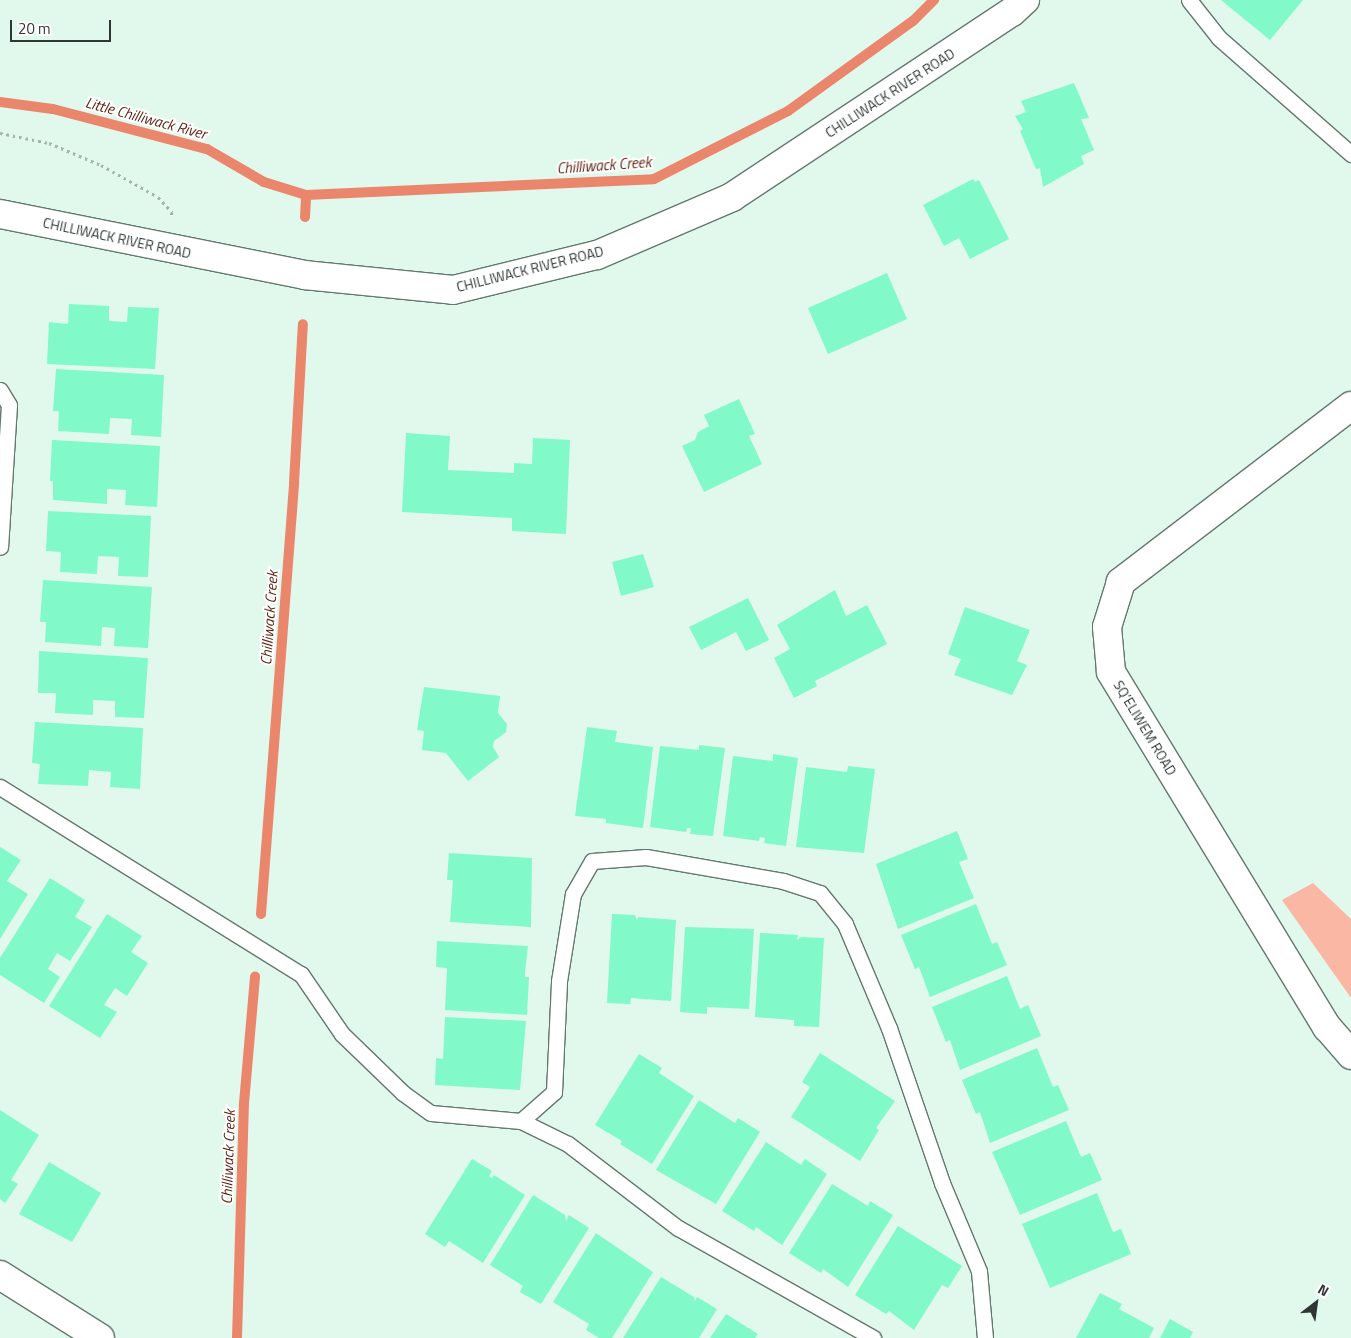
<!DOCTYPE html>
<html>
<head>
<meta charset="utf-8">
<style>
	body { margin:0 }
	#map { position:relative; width:1351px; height:1338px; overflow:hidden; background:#e1f9ed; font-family:"Titillium Web",sans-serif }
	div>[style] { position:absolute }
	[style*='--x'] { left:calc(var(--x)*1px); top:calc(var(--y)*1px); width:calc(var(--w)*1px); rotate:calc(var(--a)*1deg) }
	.green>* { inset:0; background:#fab7a4 }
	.stream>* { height:10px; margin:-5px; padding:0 5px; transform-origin:5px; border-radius:5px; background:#ea866c }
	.building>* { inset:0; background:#81f9c9 }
	.path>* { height:3px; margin-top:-1.5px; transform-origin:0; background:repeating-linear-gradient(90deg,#a2b4ab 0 2.5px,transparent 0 6.5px) }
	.roads { filter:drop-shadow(1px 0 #63786e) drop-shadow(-1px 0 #63786e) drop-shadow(0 1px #63786e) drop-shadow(0 -1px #63786e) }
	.lane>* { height:15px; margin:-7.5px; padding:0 7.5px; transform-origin:7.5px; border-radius:7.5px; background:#fff }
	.street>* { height:28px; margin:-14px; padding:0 14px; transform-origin:14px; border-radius:14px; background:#fff }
	.secondary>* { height:28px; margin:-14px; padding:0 14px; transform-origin:14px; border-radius:14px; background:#fff }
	span { translate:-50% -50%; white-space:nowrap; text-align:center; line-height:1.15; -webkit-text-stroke:4px #fff; paint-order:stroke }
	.street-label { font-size:14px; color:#2e3733 }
	.water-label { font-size:15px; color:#5c1e0d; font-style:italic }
	.north { position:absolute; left:1291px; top:1278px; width:50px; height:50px; -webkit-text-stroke:4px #fff; paint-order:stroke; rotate:30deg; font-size:14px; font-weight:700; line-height:20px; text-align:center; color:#2e3733 }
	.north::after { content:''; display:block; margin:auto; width:18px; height:22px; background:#2e3733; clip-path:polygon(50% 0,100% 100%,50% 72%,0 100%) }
	.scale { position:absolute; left:10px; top:20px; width:101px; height:22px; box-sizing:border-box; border:2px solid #2e3733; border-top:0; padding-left:6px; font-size:15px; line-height:18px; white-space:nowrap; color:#2e3733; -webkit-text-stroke:4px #fff; paint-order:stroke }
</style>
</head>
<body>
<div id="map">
	<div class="green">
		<i style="clip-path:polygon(1313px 883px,1351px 919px,1351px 998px,1282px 900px)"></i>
	</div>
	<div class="stream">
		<i style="--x:0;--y:102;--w:53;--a:7.5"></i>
		<i style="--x:53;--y:109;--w:159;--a:14.6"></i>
		<i style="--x:207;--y:149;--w:66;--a:30.1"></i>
		<i style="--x:264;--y:182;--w:44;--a:17.2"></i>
		<i style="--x:306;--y:195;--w:348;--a:-2.6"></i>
		<i style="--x:654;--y:179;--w:150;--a:-26.9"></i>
		<i style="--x:788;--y:111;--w:154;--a:-35.8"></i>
		<i style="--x:913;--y:21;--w:30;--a:-45"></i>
		<i style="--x:305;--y:217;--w:22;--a:-87"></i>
		<i style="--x:261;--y:914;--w:432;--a:-85.6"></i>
		<i style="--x:294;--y:483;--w:159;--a:-86.8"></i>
		<i style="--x:237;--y:1338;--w:235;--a:-88.3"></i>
		<i style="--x:244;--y:1103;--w:127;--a:-85"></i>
	</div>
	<div class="building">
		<i style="clip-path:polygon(1221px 0,1303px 0,1270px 40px)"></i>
		<i style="clip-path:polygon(1074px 83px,1089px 118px,1081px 119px,1094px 150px,1081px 156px,1084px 164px,1043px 187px,1040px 168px,1036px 169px,1020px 131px,1023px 129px,1015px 116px,1026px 112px,1021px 101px)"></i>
		<i style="clip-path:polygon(973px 179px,975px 182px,979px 180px,1009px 239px,970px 259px,959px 238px,944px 246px,923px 205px)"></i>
		<i style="clip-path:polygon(887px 273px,907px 319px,828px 354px,808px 308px)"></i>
		<i style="clip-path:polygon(69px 304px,109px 306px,109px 321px,127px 322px,128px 307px,159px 308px,155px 369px,47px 364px,49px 322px,68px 324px)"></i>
		<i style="clip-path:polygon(56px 369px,164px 375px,161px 437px,131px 435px,132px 419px,110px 418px,109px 434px,58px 431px,59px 411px,53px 411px)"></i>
		<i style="clip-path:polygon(739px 399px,755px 434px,749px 436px,762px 464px,704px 492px,682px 446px,695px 440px,698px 432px,709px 426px,704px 415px)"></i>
		<i style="clip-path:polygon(406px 433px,450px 436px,448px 470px,514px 473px,514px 463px,532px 464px,533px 438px,570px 440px,566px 534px,512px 531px,512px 518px,402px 512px)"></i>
		<i style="clip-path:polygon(52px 440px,160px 446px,157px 507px,125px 505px,126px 490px,107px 489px,107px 504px,53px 500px,53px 481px,50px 481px)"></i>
		<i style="clip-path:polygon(48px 511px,151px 516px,148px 577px,118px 576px,119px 557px,98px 556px,97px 574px,60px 572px,61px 552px,46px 551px)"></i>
		<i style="clip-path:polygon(643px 554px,654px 587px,621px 596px,612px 562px)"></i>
		<i style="clip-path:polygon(43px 580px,152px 587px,148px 648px,114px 646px,115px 628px,102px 627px,101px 646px,45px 642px,46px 622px,40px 622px)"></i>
		<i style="clip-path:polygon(835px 590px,846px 616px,867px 605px,887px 644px,815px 681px,817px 686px,794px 698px,774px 658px,790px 649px,777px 625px)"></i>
		<i style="clip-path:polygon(748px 598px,769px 640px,746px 651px,736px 632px,701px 650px,689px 627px)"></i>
		<i style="clip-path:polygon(965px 607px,1030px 630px,1017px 661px,1027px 665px,1012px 695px,954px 675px,961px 659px,948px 654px)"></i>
		<i style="clip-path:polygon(39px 651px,148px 658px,144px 718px,115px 717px,115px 701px,93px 700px,93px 715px,55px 713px,56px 693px,38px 693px)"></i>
		<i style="clip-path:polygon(424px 687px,500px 696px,498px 713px,507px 724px,506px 732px,494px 741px,493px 747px,499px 757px,468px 781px,446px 753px,422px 750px,424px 731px,417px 730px)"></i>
		<i style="clip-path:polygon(35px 722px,143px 728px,140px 789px,110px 787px,111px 772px,89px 770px,88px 786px,38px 784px,40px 764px,32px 763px)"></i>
		<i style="clip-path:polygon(587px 727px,617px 731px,615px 742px,653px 747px,643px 828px,606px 823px,606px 819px,575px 816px)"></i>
		<i style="clip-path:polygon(699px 745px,725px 748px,713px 836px,690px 834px,691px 828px,687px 828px,686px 832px,650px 827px,660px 746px,699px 750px)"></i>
		<i style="clip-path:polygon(773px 754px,798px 758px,786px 846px,764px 843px,765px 838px,760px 837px,759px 841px,723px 836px,733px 756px,773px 761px)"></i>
		<i style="clip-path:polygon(848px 766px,875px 769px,864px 853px,796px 847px,806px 767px,847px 772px)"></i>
		<i style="clip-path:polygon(957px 831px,968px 859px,959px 862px,974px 898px,898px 929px,876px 864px)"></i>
		<i style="clip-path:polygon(0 847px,21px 860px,7px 881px,28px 894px,0 939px)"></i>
		<i style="clip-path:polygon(449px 853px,532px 858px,531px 927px,450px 922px,453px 880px,447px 880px)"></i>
		<i style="clip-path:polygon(50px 878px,85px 900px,75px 917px,92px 927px,70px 961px,57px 953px,48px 969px,60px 977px,44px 1003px,0 975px,0 958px)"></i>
		<i style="clip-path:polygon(976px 904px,992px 944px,997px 942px,1007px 965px,930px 997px,919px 967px,915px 969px,901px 935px)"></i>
		<i style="clip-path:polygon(107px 914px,142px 936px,131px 952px,148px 963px,127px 996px,115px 988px,104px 1005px,117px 1012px,100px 1038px,49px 1006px)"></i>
		<i style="clip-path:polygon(612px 914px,635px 915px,637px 921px,638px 917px,676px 920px,671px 1001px,631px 998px,630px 1004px,607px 1003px)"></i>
		<i style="clip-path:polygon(685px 927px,754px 929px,749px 1009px,707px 1007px,707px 1014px,680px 1012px)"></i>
		<i style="clip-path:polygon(760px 933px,798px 935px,797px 940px,801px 937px,824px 938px,819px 1027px,794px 1026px,794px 1020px,755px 1017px)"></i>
		<i style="clip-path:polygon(437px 941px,528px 946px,525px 972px,525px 977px,529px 977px,527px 1015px,445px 1010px,447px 968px,436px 967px)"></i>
		<i style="clip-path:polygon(1007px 976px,1020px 1009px,1028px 1005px,1041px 1036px,960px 1070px,950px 1040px,946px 1042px,932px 1007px)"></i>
		<i style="clip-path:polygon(445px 1017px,526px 1021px,520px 1090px,435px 1085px,436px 1058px,443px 1059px)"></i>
		<i style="clip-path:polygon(1037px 1048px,1053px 1087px,1058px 1085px,1069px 1110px,990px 1143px,980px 1112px,976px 1114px,962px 1080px)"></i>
		<i style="clip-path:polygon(820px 1053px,895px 1101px,876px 1128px,879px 1130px,860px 1161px,791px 1117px,810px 1087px,802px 1082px)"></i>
		<i style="clip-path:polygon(639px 1054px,662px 1068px,659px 1073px,694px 1096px,652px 1164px,620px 1144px,622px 1141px,595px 1125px)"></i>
		<i style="clip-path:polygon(699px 1100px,735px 1123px,738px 1118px,760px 1132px,716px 1204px,656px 1170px)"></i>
		<i style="clip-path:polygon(0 1110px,39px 1135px,11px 1180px,18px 1184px,5px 1203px,0 1199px)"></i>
		<i style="clip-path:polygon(1066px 1121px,1081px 1157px,1090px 1153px,1102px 1180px,1020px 1215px,992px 1152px)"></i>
		<i style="clip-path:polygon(766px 1142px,801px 1165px,805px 1159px,827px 1174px,782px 1245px,756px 1227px,754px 1231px,722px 1211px)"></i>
		<i style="clip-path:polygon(472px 1159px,492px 1171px,489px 1176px,492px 1178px,494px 1175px,525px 1195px,483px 1263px,449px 1241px,445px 1247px,425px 1234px)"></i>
		<i style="clip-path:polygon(49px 1162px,101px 1193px,72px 1242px,19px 1214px)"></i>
		<i style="clip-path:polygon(832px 1184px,868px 1206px,870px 1201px,893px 1215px,848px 1287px,823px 1269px,821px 1273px,789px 1253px)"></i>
		<i style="clip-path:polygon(1097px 1193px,1113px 1232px,1121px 1229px,1131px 1254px,1050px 1288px,1022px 1224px)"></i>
		<i style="clip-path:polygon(533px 1195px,565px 1215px,566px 1221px,569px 1215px,589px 1228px,541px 1304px,520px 1292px,523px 1286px,490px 1265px)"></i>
		<i style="clip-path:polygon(898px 1226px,962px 1266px,948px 1288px,942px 1285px,914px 1330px,889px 1311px,886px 1314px,855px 1295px)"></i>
		<i style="clip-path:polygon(596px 1233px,653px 1272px,612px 1338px,599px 1338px,586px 1330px,589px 1324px,553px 1302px)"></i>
		<i style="clip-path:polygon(661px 1277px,694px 1297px,695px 1301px,697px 1297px,717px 1309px,699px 1338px,623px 1338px)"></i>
		<i style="clip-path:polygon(1100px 1293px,1122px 1304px,1119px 1309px,1154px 1328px,1149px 1338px,1076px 1338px)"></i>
		<i style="clip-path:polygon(726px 1314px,758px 1334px,755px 1338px,710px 1338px)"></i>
		<i style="clip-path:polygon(1170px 1319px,1193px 1332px,1190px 1338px,1160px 1338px)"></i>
	</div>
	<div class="path">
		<i style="--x:0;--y:133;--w:50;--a:11.5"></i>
		<i style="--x:49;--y:143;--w:56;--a:22.9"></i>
		<i style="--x:101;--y:165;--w:65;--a:29.3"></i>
		<i style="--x:158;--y:197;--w:21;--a:47"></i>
		<i style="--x:172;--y:212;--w:4;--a:104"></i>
	</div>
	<div class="roads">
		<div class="lane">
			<i style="--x:1189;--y:0;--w:48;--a:51.7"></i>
			<i style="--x:1219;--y:38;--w:176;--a:41.3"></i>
			<i style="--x:0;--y:390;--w:17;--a:59"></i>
			<i style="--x:9;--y:405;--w:142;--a:93.6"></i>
			<i style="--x:0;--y:787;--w:354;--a:31.9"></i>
			<i style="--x:301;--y:974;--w:73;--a:55.7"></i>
			<i style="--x:342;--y:1034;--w:85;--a:44"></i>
			<i style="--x:403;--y:1093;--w:34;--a:36"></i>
			<i style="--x:431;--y:1113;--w:90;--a:5.1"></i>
			<i style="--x:521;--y:1121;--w:44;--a:-41.3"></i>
			<i style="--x:554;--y:1092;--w:111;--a:-87.4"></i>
			<i style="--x:559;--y:981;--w:88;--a:-80.9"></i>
			<i style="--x:573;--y:894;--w:38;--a:-60"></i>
			<i style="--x:592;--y:861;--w:54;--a:-4.2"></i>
			<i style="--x:646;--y:857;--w:139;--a:9.9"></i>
			<i style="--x:783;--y:881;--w:39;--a:18"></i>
			<i style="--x:820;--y:893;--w:40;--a:51"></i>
			<i style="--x:845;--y:924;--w:113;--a:67.1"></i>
			<i style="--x:889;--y:1028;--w:164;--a:71.1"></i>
			<i style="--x:942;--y:1183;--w:95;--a:67.2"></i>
			<i style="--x:979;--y:1271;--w:67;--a:84.9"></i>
			<i style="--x:521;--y:1121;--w:52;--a:26.1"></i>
			<i style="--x:568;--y:1144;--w:138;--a:37.4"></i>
			<i style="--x:678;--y:1228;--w:224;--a:29.4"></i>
		</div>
		<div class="street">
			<i style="--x:1351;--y:406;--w:290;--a:142.6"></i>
			<i style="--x:1121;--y:582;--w:47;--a:107.3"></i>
			<i style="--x:1107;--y:627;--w:45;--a:84.9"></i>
			<i style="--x:1111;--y:672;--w:416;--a:58.7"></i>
			<i style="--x:1327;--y:1027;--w:37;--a:49"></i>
			<i style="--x:0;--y:1275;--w:118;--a:32.2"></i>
		</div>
		<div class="secondary">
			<i style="--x:0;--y:214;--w:310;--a:11.3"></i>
			<i style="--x:304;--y:275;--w:150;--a:5.7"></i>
			<i style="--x:453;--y:290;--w:148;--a:-13.7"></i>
			<i style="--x:597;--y:255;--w:147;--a:-23.2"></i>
			<i style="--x:732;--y:197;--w:336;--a:-33.5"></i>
			<i style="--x:1012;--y:12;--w:18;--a:-43"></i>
		</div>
	</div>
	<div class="street-label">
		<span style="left:890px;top:93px;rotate:-33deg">CHILLIWACK RIVER ROAD</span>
		<span style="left:117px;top:238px;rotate:12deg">CHILLIWACK RIVER ROAD</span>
		<span style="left:530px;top:269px;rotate:-14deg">CHILLIWACK RIVER ROAD</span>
		<span style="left:1145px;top:728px;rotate:59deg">SQ’ELIWEM ROAD</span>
	</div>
	<div class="water-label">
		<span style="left:146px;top:118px;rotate:15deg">Little Chilliwack River</span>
		<span style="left:604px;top:165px;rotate:-4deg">Chilliwack Creek</span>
		<span style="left:269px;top:618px;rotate:-86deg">Chilliwack Creek</span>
		<span style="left:228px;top:1157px;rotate:-88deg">Chilliwack Creek</span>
	</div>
	<div class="north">N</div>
	<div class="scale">20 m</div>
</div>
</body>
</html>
